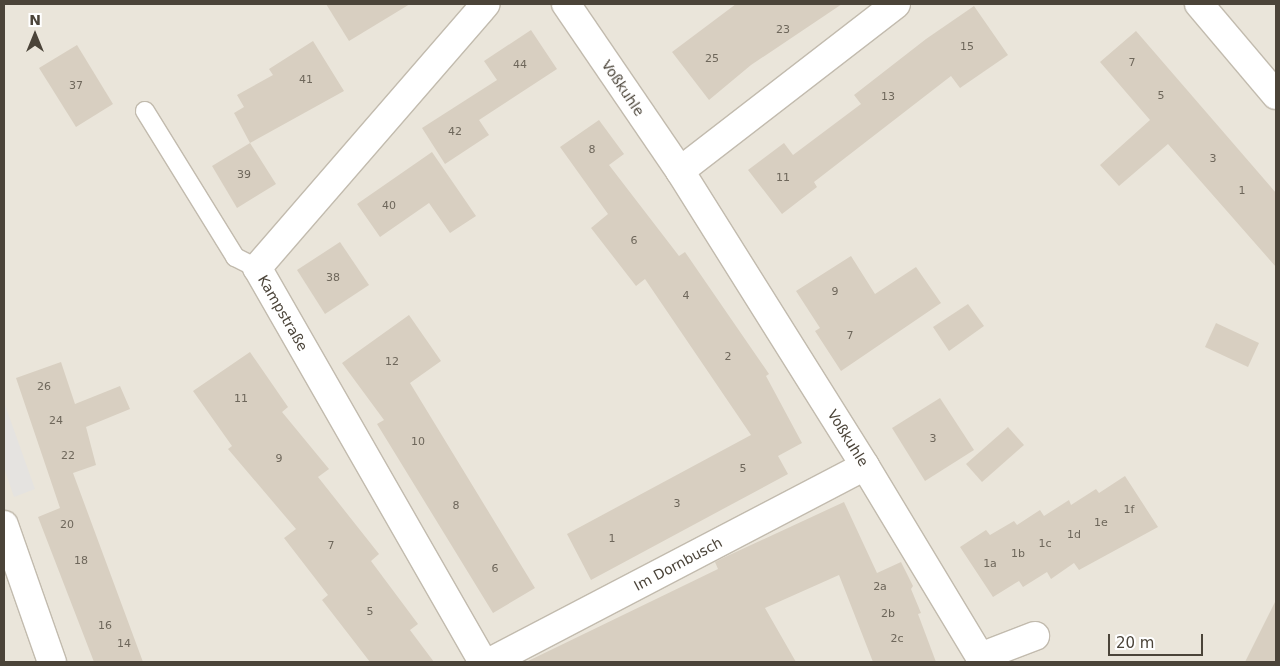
<!DOCTYPE html>
<html>
<head>
<meta charset="utf-8">
<style>
	body { margin:0 }
	#map { position:relative; width:1280px; height:666px; overflow:hidden; background:#f6f3ec; font-family:"DejaVu Sans",sans-serif }
	div>[style] { position:absolute }
	[style*='--x'] { left:calc(var(--x)*1px); top:calc(var(--y)*1px); width:calc(var(--w)*1px); rotate:calc(var(--a)*1deg) }
	.residential>* { inset:0; background:#eae5da }
	.parking>* { inset:0; background:#e5e3e0 }
	.building>* { inset:0; background:#d8cfc1 }
	.roads { filter:drop-shadow(1px 0 #c2bbae) drop-shadow(-1px 0 #c2bbae) drop-shadow(0 1px #c2bbae) drop-shadow(0 -1px #c2bbae) }
	.lane>* { height:18px; margin:-9px; padding:0 9px; transform-origin:9px; border-radius:9px; background:#fff }
	.street>* { height:28px; margin:-14px; padding:0 14px; transform-origin:14px; border-radius:14px; background:#fff }
	span { translate:-50% -50%; white-space:nowrap; text-align:center; line-height:1.15; -webkit-text-stroke:5px #fff; paint-order:stroke }
	.number-label { font-size:11px; color:#6e675b }
	.number-label span { -webkit-text-stroke-width:0 }
	.street-label { font-size:14px; color:#4b4439 }
	.frame { position:absolute; inset:0; border:5px solid #4b4439; pointer-events:none }
	.north { position:absolute; left:10px; top:10px; width:50px; height:50px; -webkit-text-stroke:4px #fff; paint-order:stroke; rotate:0deg; font-size:14px; font-weight:700; line-height:20px; text-align:center; color:#4b4439 }
	.north::after { content:''; display:block; margin:auto; width:18px; height:22px; background:#4b4439; clip-path:polygon(50% 0,100% 100%,50% 72%,0 100%) }
	.scale { position:absolute; left:1108px; top:634px; width:95px; height:22px; box-sizing:border-box; border:2px solid #4b4439; border-top:0; padding-left:6px; font-size:15px; line-height:18px; white-space:nowrap; color:#4b4439; -webkit-text-stroke:4px #fff; paint-order:stroke }
</style>
</head>
<body>
<div id="map">
	<div class="residential">
		<i style="clip-path:polygon(4px 4px,1276px 4px,1276px 662px,4px 662px)"></i>
	</div>
	<div class="parking">
		<i style="clip-path:polygon(4px 402px,35px 489px,14px 497px,4px 468px)"></i>
	</div>
	<div class="building">
		<i style="clip-path:polygon(326px 4px,410px 4px,349px 41px)"></i>
		<i style="clip-path:polygon(736px 4px,842px 4px,751px 65px,709px 100px,672px 52px)"></i>
		<i style="clip-path:polygon(974px 6px,1008px 55px,960px 88px,951px 76px,814px 182px,817px 187px,782px 214px,748px 170px,784px 143px,793px 155px,861px 104px,854px 95px,926px 39px)"></i>
		<i style="clip-path:polygon(531px 30px,557px 69px,479px 120px,489px 135px,445px 164px,422px 128px,497px 80px,484px 61px)"></i>
		<i style="clip-path:polygon(1136px 31px,1276px 193px,1276px 267px,1168px 144px,1119px 186px,1100px 165px,1150px 120px,1100px 62px)"></i>
		<i style="clip-path:polygon(313px 41px,344px 91px,250px 143px,234px 113px,244px 107px,237px 95px,273px 75px,269px 69px)"></i>
		<i style="clip-path:polygon(77px 45px,113px 104px,76px 127px,39px 68px)"></i>
		<i style="clip-path:polygon(599px 120px,624px 154px,609px 165px,679px 256px,685px 252px,769px 374px,766px 376px,802px 443px,778px 456px,788px 474px,591px 580px,567px 534px,751px 435px,645px 279px,636px 286px,591px 228px,608px 214px,560px 147px)"></i>
		<i style="clip-path:polygon(250px 143px,276px 184px,237px 208px,212px 166px)"></i>
		<i style="clip-path:polygon(432px 152px,476px 216px,450px 233px,429px 203px,380px 237px,357px 204px)"></i>
		<i style="clip-path:polygon(340px 242px,369px 285px,325px 314px,297px 270px)"></i>
		<i style="clip-path:polygon(851px 256px,875px 294px,916px 267px,941px 303px,841px 371px,815px 331px,820px 328px,796px 291px)"></i>
		<i style="clip-path:polygon(968px 304px,984px 326px,949px 351px,933px 327px)"></i>
		<i style="clip-path:polygon(409px 315px,441px 361px,410px 383px,535px 588px,493px 613px,377px 424px,384px 420px,342px 363px)"></i>
		<i style="clip-path:polygon(1216px 323px,1259px 343px,1248px 367px,1205px 347px)"></i>
		<i style="clip-path:polygon(250px 352px,288px 407px,282px 412px,329px 469px,318px 477px,379px 554px,371px 561px,418px 624px,410px 630px,434px 662px,370px 662px,322px 600px,328px 595px,284px 538px,296px 529px,228px 449px,232px 446px,193px 391px)"></i>
		<i style="clip-path:polygon(61px 362px,75px 404px,120px 386px,130px 409px,86px 427px,96px 465px,73px 473px,143px 662px,94px 662px,38px 517px,60px 508px,16px 378px)"></i>
		<i style="clip-path:polygon(940px 398px,974px 450px,925px 481px,892px 428px)"></i>
		<i style="clip-path:polygon(1008px 427px,1024px 445px,982px 482px,966px 464px)"></i>
		<i style="clip-path:polygon(1125px 476px,1158px 527px,1079px 570px,1074px 563px,1051px 579px,1047px 572px,1023px 587px,1019px 581px,993px 597px,960px 547px,986px 530px,990px 535px,1014px 521px,1017px 525px,1040px 510px,1044px 516px,1069px 500px,1071px 505px,1096px 489px,1099px 493px)"></i>
		<i style="clip-path:polygon(844px 502px,877px 573px,901px 562px,913px 586px,911px 589px,921px 613px,918px 614px,936px 662px,873px 662px,839px 575px,765px 608px,796px 662px,526px 662px,718px 569px,715px 562px,725px 557px)"></i>
		<i style="clip-path:polygon(1276px 600px,1276px 662px,1245px 662px)"></i>
	</div>
	<div class="roads">
		<div class="lane">
			<i style="--x:145;--y:111;--w:172;--a:58.3"></i>
			<i style="--x:235;--y:257;--w:25;--a:27"></i>
		</div>
		<div class="street">
			<i style="--x:566;--y:4;--w:202;--a:55.7"></i>
			<i style="--x:680;--y:171;--w:348;--a:57.9"></i>
			<i style="--x:865;--y:466;--w:223;--a:58.9"></i>
			<i style="--x:980;--y:657;--w:59;--a:-20.9"></i>
			<i style="--x:1199;--y:4;--w:119;--a:49.8"></i>
			<i style="--x:680;--y:171;--w:273;--a:-37.7"></i>
			<i style="--x:4;--y:525;--w:145;--a:70.7"></i>
			<i style="--x:483;--y:662;--w:454;--a:-119.8"></i>
			<i style="--x:257;--y:268;--w:349;--a:-49.1"></i>
			<i style="--x:490;--y:662;--w:423;--a:-27.6"></i>
		</div>
	</div>
	<div class="number-label">
		<span style="left:783px;top:30px">23</span>
		<span style="left:967px;top:47px">15</span>
		<span style="left:712px;top:59px">25</span>
		<span style="left:1132px;top:63px">7</span>
		<span style="left:520px;top:65px">44</span>
		<span style="left:306px;top:80px">41</span>
		<span style="left:76px;top:86px">37</span>
		<span style="left:1161px;top:96px">5</span>
		<span style="left:888px;top:97px">13</span>
		<span style="left:455px;top:132px">42</span>
		<span style="left:592px;top:150px">8</span>
		<span style="left:1213px;top:159px">3</span>
		<span style="left:244px;top:175px">39</span>
		<span style="left:783px;top:178px">11</span>
		<span style="left:1242px;top:191px">1</span>
		<span style="left:389px;top:206px">40</span>
		<span style="left:634px;top:241px">6</span>
		<span style="left:333px;top:278px">38</span>
		<span style="left:835px;top:292px">9</span>
		<span style="left:686px;top:296px">4</span>
		<span style="left:850px;top:336px">7</span>
		<span style="left:728px;top:357px">2</span>
		<span style="left:392px;top:362px">12</span>
		<span style="left:44px;top:387px">26</span>
		<span style="left:241px;top:399px">11</span>
		<span style="left:56px;top:421px">24</span>
		<span style="left:933px;top:439px">3</span>
		<span style="left:418px;top:442px">10</span>
		<span style="left:68px;top:456px">22</span>
		<span style="left:279px;top:459px">9</span>
		<span style="left:743px;top:469px">5</span>
		<span style="left:677px;top:504px">3</span>
		<span style="left:456px;top:506px">8</span>
		<span style="left:1129px;top:510px">1f</span>
		<span style="left:1101px;top:523px">1e</span>
		<span style="left:67px;top:525px">20</span>
		<span style="left:1074px;top:535px">1d</span>
		<span style="left:612px;top:539px">1</span>
		<span style="left:1045px;top:544px">1c</span>
		<span style="left:331px;top:546px">7</span>
		<span style="left:1018px;top:554px">1b</span>
		<span style="left:81px;top:561px">18</span>
		<span style="left:990px;top:564px">1a</span>
		<span style="left:495px;top:569px">6</span>
		<span style="left:880px;top:587px">2a</span>
		<span style="left:370px;top:612px">5</span>
		<span style="left:888px;top:614px">2b</span>
		<span style="left:105px;top:626px">16</span>
		<span style="left:897px;top:639px">2c</span>
		<span style="left:124px;top:644px">14</span>
	</div>
	<div class="street-label">
		<span style="left:623px;top:88px;rotate:56deg">Voßkuhle</span>
		<span style="left:283px;top:313px;rotate:60deg">Kampstraße</span>
		<span style="left:848px;top:438px;rotate:58deg">Voßkuhle</span>
		<span style="left:678px;top:564px;rotate:-28deg">Im Dornbusch</span>
	</div>
	<div class="frame"></div>
	<div class="north">N</div>
	<div class="scale">20 m</div>
</div>
</body>
</html>
